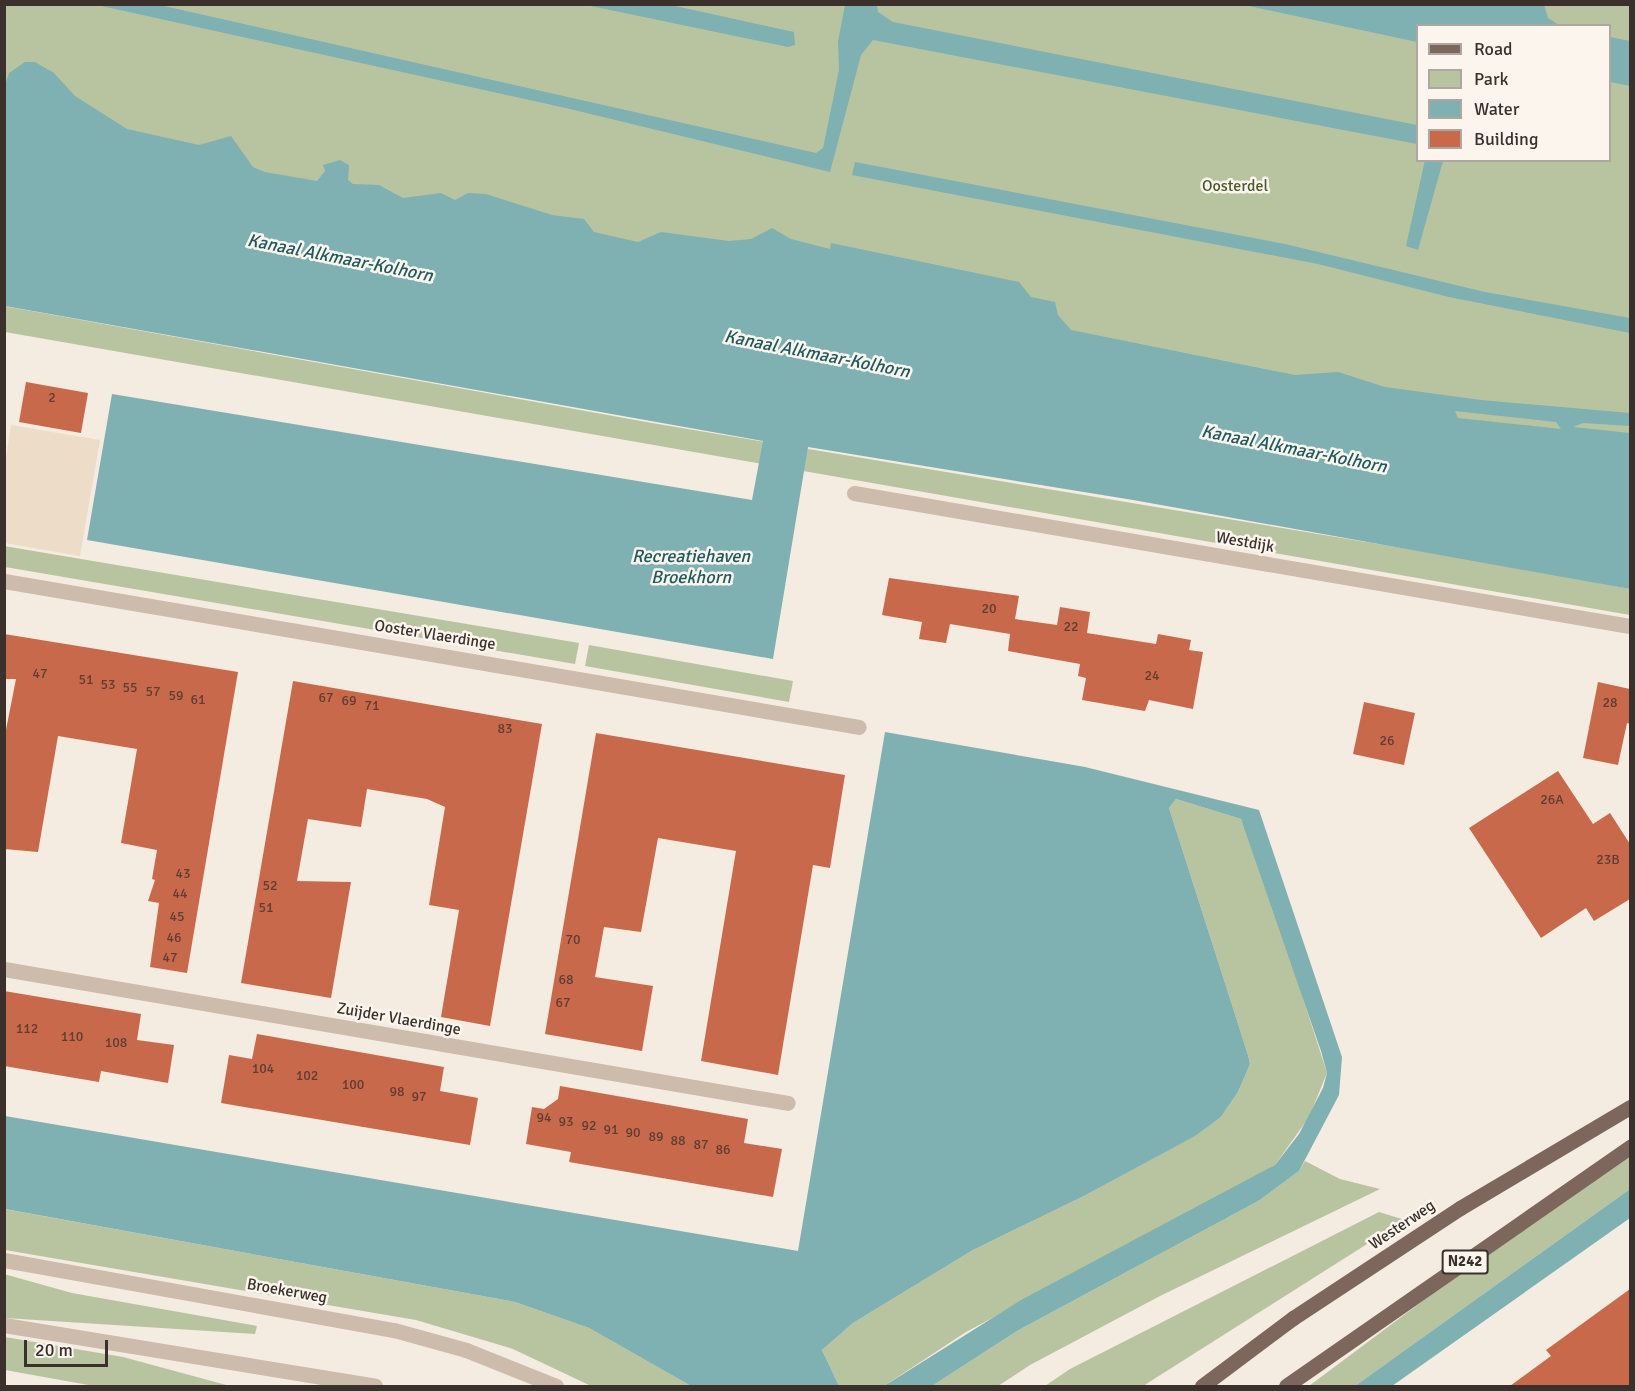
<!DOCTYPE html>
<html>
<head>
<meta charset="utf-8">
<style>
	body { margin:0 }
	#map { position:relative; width:1635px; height:1391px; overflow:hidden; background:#f4ebe1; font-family:Signika,sans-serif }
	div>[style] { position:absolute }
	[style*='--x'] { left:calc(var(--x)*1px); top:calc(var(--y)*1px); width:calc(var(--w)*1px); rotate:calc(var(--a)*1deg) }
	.green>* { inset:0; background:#b8c4a0 }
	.plaza>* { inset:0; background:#ecdcc8 }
	.water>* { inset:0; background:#7fb0b2 }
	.building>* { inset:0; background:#c8694b }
	.minor>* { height:15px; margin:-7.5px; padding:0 7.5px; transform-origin:7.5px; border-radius:7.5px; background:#cdbbac }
	.major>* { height:15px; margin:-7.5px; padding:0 7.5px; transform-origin:7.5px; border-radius:7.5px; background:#7d675c }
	span { translate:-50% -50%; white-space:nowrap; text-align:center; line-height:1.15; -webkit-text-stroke:5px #fbf5ee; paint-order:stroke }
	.number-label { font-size:14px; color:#5e3e33 }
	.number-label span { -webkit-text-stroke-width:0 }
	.shield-label span { padding:2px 4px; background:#fbf5ee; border:2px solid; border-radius:4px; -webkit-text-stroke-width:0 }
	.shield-label { font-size:15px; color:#3b302b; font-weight:700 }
	.park-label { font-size:16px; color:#4a5a2e }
	.street-label { font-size:16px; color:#3b302b }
	.water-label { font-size:18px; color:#1f5a5e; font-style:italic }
	.frame { position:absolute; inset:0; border:6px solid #3b302b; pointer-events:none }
	.legend { position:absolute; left:1416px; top:24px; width:195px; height:138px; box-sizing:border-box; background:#fbf5ee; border:2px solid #aea6a0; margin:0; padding:8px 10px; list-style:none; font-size:18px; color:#3b302b }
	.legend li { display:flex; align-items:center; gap:12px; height:30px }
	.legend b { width:30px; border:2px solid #aea6a0 }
	.scale { position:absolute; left:24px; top:1340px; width:84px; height:27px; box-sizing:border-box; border:3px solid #3b302b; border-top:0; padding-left:8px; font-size:18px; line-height:21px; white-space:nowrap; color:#3b302b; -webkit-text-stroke:4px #fbf5ee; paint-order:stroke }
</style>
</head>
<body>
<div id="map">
	<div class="green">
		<i style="clip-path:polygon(evenodd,4px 5px,1630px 5px,1630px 440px,1457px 428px,317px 192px,5px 106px,4px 5px,1418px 26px,1610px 26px,1610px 160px,1418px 160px,1418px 26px)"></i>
		<i style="clip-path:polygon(4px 306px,652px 423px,1516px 567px,1630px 589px,1630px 615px,5px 332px)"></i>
		<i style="clip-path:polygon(4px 546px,579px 643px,575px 664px,5px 567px)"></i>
		<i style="clip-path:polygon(589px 645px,793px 681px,789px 702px,585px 666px)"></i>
		<i style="clip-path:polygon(1176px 799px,1241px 819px,1258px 858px,1327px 1073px,1309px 1117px,1275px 1165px,1238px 1187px,966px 1332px,884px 1386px,839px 1386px,822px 1350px,853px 1323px,973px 1250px,1084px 1196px,1194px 1136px,1221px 1117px,1238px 1092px,1250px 1064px,1248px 1055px,1169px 808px)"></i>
		<i style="clip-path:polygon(1630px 1157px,1630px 1189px,1355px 1386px,1309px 1386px,1456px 1276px)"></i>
		<i style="clip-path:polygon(1305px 1161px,1340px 1179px,1380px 1189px,1160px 1296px,1030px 1365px,998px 1386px,932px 1386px,1017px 1331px,1260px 1200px,1299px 1171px)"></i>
		<i style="clip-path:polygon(4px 1209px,515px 1302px,589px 1328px,691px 1386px,591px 1386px,513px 1349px,416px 1320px,5px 1250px)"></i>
		<i style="clip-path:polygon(1379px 1212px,1405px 1220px,1143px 1386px,1045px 1386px,1070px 1369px)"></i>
		<i style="clip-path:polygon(4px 1274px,72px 1293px,257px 1326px,255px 1334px,5px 1318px)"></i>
		<i style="clip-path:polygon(5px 1337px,123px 1357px,230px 1386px,94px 1386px,5px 1370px)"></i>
	</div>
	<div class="plaza">
		<i style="clip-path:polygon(11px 425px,100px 440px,80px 556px,5px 543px,5px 464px)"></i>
	</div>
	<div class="water">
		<i style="clip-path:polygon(97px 5px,160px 5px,816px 153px,823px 148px,839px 70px,838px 41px,845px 5px,877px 5px,878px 12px,893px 22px,1417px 125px,1417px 144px,873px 40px,861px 55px,830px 172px,570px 109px)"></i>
		<i style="clip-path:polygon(586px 5px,671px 5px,794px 32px,795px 45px,788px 47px)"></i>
		<i style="clip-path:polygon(1244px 5px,1544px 5px,1548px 18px,1559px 25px,1418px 26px,1417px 42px)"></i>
		<i style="clip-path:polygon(1610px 37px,1630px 41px,1630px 86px,1610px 82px)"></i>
		<i style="clip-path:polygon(evenodd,25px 62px,35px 62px,54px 73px,75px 96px,127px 129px,199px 145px,231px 136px,253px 167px,265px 172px,317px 181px,325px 171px,323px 165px,340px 160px,349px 165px,348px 180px,353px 184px,379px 185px,403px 198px,441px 193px,455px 200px,468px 193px,486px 194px,552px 215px,584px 219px,594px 232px,638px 242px,661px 232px,729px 241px,751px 239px,772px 228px,791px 239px,830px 249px,831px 243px,1019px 282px,1031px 297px,1055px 302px,1058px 315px,1071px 330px,1295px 375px,1338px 372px,1385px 387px,1481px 400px,1630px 413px,1630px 426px,1583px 423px,1573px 427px,1630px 433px,1630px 589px,1133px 500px,808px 447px,773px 659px,87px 540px,112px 394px,752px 500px,763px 441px,5px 306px,5px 85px,9px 73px,25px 62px,1455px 411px,1556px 422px,1561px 429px,1458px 418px,1455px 411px)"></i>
		<i style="clip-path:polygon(1425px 160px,1443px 161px,1418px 250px,1406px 246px)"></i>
		<i style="clip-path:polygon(855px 162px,1285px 244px,1485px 292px,1630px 318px,1630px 333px,1449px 297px,1318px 264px,852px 175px)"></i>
		<i style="clip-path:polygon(885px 732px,1085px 767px,1259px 810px,1342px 1057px,1339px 1095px,1299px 1171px,1260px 1200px,1017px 1331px,932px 1386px,884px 1386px,1021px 1300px,1275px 1165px,1299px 1134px,1323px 1088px,1327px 1073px,1321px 1051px,1241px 819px,1176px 799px,1169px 808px,1248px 1055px,1250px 1064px,1238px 1092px,1221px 1117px,1195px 1136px,1084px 1196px,973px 1250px,853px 1323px,822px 1350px,839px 1386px,691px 1386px,589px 1328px,515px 1302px,5px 1209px,5px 1116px,798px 1251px)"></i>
		<i style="clip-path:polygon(1630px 1189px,1630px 1218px,1392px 1386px,1355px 1386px)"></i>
	</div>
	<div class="building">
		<i style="clip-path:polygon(26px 382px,88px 393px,81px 433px,19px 422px)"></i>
		<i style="clip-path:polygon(889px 578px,1019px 596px,1015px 619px,1057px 625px,1060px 607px,1090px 612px,1087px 633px,1156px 644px,1158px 634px,1191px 640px,1189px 650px,1203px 652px,1193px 709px,1149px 700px,1145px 711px,1082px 700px,1086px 678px,1078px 676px,1080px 664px,1008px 651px,1010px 634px,950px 624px,946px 643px,919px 639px,922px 622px,882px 615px)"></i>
		<i style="clip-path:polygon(4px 634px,238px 672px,187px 973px,150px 967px,159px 903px,148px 901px,155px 880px,152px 879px,157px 850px,121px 843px,137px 749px,58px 736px,38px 852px,4px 849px,4px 740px,16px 679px,4px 679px)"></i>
		<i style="clip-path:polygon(293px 681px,542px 724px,490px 1026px,441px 1017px,459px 910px,429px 905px,445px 807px,427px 799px,367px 789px,361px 827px,308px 819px,297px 881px,351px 882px,331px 998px,241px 983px)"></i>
		<i style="clip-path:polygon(1598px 682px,1630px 689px,1630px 724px,1627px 723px,1618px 765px,1583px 758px)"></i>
		<i style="clip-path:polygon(1364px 702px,1415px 713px,1404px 765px,1353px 754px)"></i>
		<i style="clip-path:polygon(596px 733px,845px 775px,830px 868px,813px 865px,778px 1075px,701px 1061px,736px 851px,658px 838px,641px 932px,604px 927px,595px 977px,653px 986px,642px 1051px,545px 1034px)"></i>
		<i style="clip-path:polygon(1558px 771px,1593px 824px,1610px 813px,1630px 844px,1630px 899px,1594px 921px,1586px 908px,1541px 938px,1469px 828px)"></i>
		<i style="clip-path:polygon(4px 991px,141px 1014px,137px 1040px,174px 1045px,168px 1083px,101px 1071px,99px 1082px,4px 1066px)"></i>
		<i style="clip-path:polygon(257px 1034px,444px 1067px,440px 1091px,478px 1098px,470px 1145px,221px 1103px,229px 1055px,252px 1059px)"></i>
		<i style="clip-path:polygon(560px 1086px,748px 1119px,744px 1143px,782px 1149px,773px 1197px,569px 1162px,571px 1152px,526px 1144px,532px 1107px,544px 1109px,558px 1099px)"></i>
		<i style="clip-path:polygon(1630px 1289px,1630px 1386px,1510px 1386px,1551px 1356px,1546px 1350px)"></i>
	</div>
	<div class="minor">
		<i style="--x:854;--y:493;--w:787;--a:9.73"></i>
		<i style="--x:4;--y:581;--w:867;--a:9.69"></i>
		<i style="--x:4;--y:969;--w:795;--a:9.7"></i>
		<i style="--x:4;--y:1260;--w:396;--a:10.2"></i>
		<i style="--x:394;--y:1330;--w:75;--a:15.5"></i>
		<i style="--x:466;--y:1350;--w:97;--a:21.8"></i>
		<i style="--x:4;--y:1325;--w:376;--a:9.3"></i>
	</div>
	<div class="major">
		<i style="--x:1202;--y:1386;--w:114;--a:-36.8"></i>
		<i style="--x:1293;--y:1318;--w:200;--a:-33.4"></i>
		<i style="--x:1460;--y:1208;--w:198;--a:-30.7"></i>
		<i style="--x:1286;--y:1386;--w:419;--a:-34.8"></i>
	</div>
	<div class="number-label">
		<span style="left:52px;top:398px">2</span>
		<span style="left:989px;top:609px">20</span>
		<span style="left:1071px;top:627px">22</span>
		<span style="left:40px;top:674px">47</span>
		<span style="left:1152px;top:676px">24</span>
		<span style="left:86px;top:680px">51</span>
		<span style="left:108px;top:685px">53</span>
		<span style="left:130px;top:688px">55</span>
		<span style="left:153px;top:692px">57</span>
		<span style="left:176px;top:696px">59</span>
		<span style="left:326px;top:698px">67</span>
		<span style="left:198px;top:700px">61</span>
		<span style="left:349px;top:701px">69</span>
		<span style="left:1610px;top:703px">28</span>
		<span style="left:372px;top:706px">71</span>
		<span style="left:505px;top:729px">83</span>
		<span style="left:1387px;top:741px">26</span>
		<span style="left:1552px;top:800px">26A</span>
		<span style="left:1608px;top:860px">23B</span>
		<span style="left:183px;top:874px">43</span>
		<span style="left:270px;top:886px">52</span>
		<span style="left:180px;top:894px">44</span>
		<span style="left:266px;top:908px">51</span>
		<span style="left:177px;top:917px">45</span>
		<span style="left:174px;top:938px">46</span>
		<span style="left:573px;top:940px">70</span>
		<span style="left:170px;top:958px">47</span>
		<span style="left:566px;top:980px">68</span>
		<span style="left:563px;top:1003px">67</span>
		<span style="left:27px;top:1029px">112</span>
		<span style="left:72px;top:1037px">110</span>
		<span style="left:116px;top:1043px">108</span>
		<span style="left:263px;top:1069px">104</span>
		<span style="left:307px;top:1076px">102</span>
		<span style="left:353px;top:1085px">100</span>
		<span style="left:397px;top:1092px">98</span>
		<span style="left:419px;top:1097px">97</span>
		<span style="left:544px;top:1118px">94</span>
		<span style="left:566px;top:1122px">93</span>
		<span style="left:589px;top:1126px">92</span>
		<span style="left:611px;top:1130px">91</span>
		<span style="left:633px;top:1133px">90</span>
		<span style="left:656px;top:1137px">89</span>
		<span style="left:678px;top:1141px">88</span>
		<span style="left:701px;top:1145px">87</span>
		<span style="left:723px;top:1150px">86</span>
	</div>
	<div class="shield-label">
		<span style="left:1465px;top:1262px">N242</span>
	</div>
	<div class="park-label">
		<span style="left:1235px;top:186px">Oosterdel</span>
	</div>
	<div class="street-label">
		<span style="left:1245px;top:542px;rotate:10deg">Westdijk</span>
		<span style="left:435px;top:635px;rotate:9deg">Ooster Vlaerdinge</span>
		<span style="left:399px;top:1019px;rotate:10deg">Zuijder Vlaerdinge</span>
		<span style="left:1402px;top:1225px;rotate:-34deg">Westerweg</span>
		<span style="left:287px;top:1291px;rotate:10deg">Broekerweg</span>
	</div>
	<div class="water-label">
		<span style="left:340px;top:258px;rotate:11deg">Kanaal Alkmaar-Kolhorn</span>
		<span style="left:817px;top:354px;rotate:11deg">Kanaal Alkmaar-Kolhorn</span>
		<span style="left:1294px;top:449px;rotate:11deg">Kanaal Alkmaar-Kolhorn</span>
		<span style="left:691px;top:567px">Recreatiehaven<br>Broekhorn</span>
	</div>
	<div class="frame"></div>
	<ul class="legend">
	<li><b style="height:8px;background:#7d675c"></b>Road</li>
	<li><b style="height:16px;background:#b8c4a0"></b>Park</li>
	<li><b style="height:16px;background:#7fb0b2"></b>Water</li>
	<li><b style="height:16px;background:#c8694b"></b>Building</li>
	</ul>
	<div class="scale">20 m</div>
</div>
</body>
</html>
